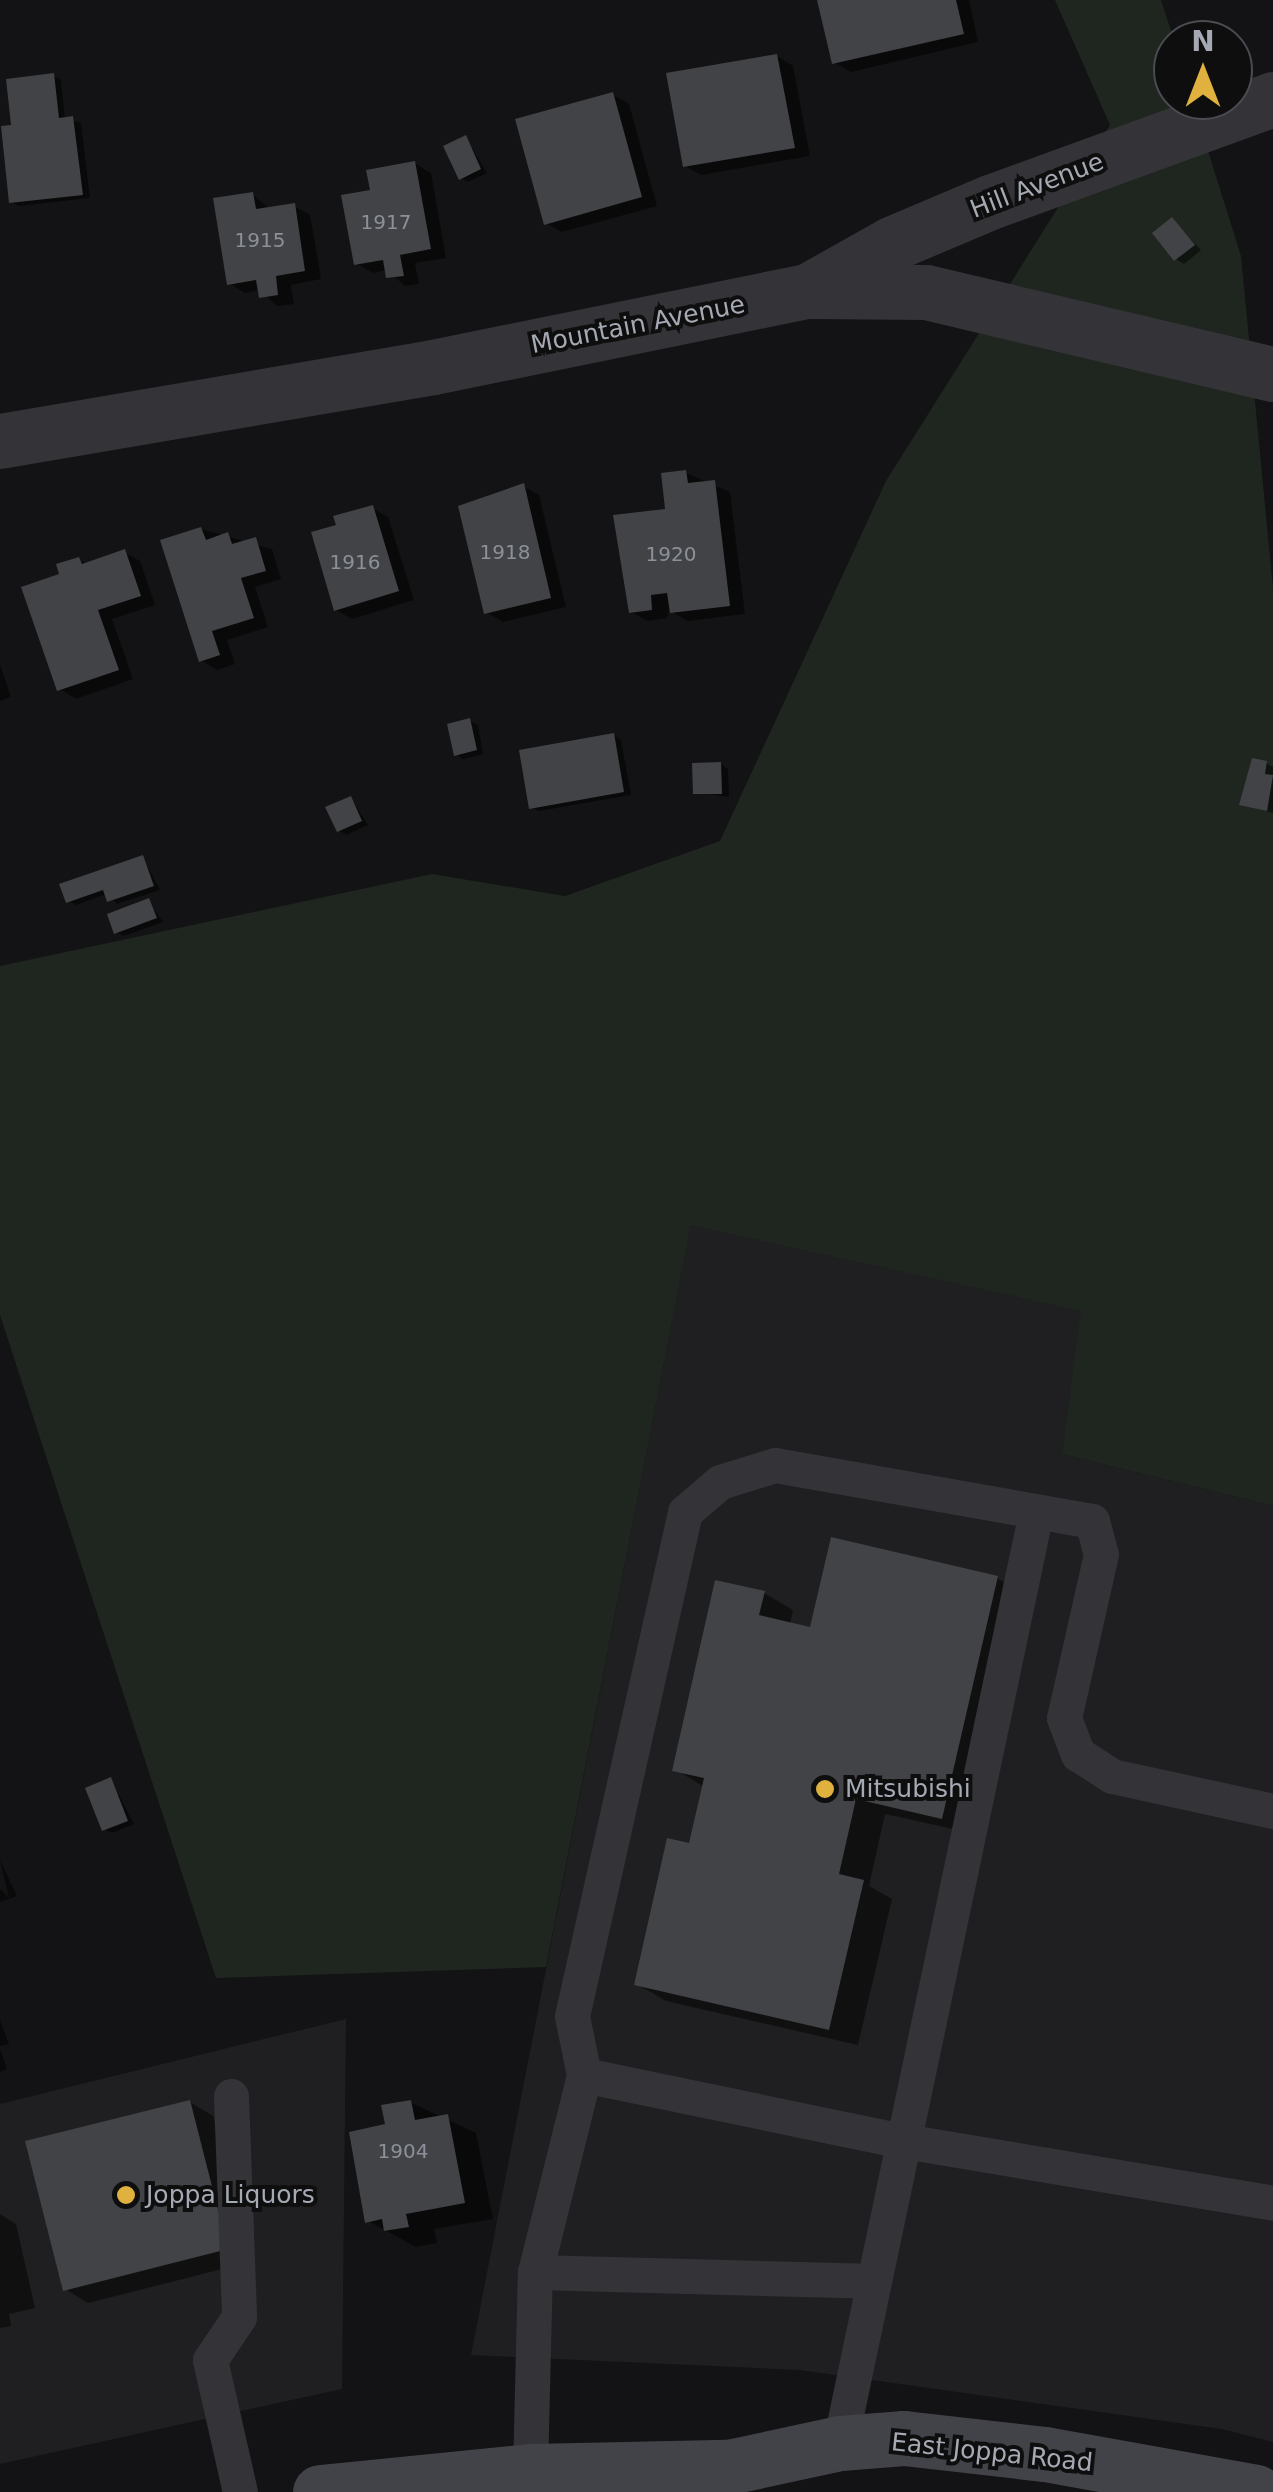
<!DOCTYPE html>
<html>
<head>
<meta charset="utf-8">
<style>
	body { margin:0 }
	#map { position:relative; width:1273px; height:2492px; overflow:hidden; background:#131214; font-family:"DejaVu Sans",sans-serif }
	div>[style] { position:absolute }
	[style*='--x'] { left:calc(var(--x)*1px); top:calc(var(--y)*1px); width:calc(var(--w)*1px); rotate:calc(var(--a)*1deg) }
	.built>* { inset:0; background:#1f1f21 }
	.green>* { inset:0; background:#1f2620 }
	.shadow>* { inset:0; background:#0007 }
	.building>* { inset:0; background:#424347 }
	.service>* { height:35px; margin:-17.5px; padding:0 17.5px; transform-origin:17.5px; border-radius:17.5px; background:#343438 }
	.minor>* { height:55px; margin:-27.5px; padding:0 27.5px; transform-origin:27.5px; border-radius:27.5px; background:#343438 }
	.secondary>* { height:55px; margin:-27.5px; padding:0 27.5px; transform-origin:27.5px; border-radius:27.5px; background:#424348 }
	.dots>* { width:28px; height:28px; translate:-50% -50%; box-sizing:border-box; border:5px solid #0e0e0f; border-radius:50% }
	span { translate:-50% -50%; white-space:nowrap; text-align:center; line-height:1.15; -webkit-text-stroke:8px #0e0e0f; paint-order:stroke }
	.number-label { font-size:20px; color:#8c9098 }
	.number-label span { -webkit-text-stroke-width:0 }
	.street-label { font-size:25px; color:#a5a9b3 }
	.poi-label { font-size:25px; color:#a5a9b3 }
	.left { translate:0 -50%; text-align:left }
	.north { position:absolute; left:1153px; top:20px; width:100px; height:100px; box-sizing:border-box; background:#0e0e0f; border:2px solid #4a4c51; border-radius:50%; rotate:0deg; font-size:28px; font-weight:700; line-height:40px; text-align:center; color:#a5a9b3 }
	.north::after { content:''; display:block; margin:auto; width:35px; height:45px; background:#e0b13f; clip-path:polygon(50% 0,100% 100%,50% 72%,0 100%) }
</style>
</head>
<body>
<div id="map">
	<div class="built">
		<i style="clip-path:polygon(691px 1224px,1082px 1311px,1062px 1454px,1273px 1506px,1273px 2442px,1222px 2429px,800px 2370px,471px 2355px)"></i>
		<i style="clip-path:polygon(346px 2019px,342px 2389px,0 2464px,0 2104px)"></i>
	</div>
	<div class="green">
		<i style="clip-path:polygon(1055px 0,1161px 0,1174px 40px,1173px 100px,1192px 100px,1241px 256px,1273px 588px,1273px 1506px,1062px 1454px,1081px 1311px,691px 1225px,546px 1967px,216px 1978px,0 1315px,0 966px,432px 874px,565px 896px,720px 841px,886px 481px,1110px 125px)"></i>
	</div>
	<div class="shadow">
		<i style="clip-path:polygon(820px 0,969px 0,978px 42px,851px 72px,834px 62px)"></i>
		<i style="clip-path:polygon(777px 56px,793px 66px,810px 156px,701px 175px,685px 166px)"></i>
		<i style="clip-path:polygon(53px 76px,61px 80px,65px 119px,81px 123px,90px 198px,19px 206px,12px 202px,14px 127px)"></i>
		<i style="clip-path:polygon(613px 95px,629px 104px,657px 206px,562px 232px,546px 223px)"></i>
		<i style="clip-path:polygon(466px 138px,487px 173px,468px 182px,461px 178px)"></i>
		<i style="clip-path:polygon(414px 163px,431px 173px,446px 258px,415px 263px,419px 284px,405px 286px,387px 270px,373px 273px,357px 264px,373px 192px)"></i>
		<i style="clip-path:polygon(252px 194px,270px 209px,294px 206px,310px 215px,321px 279px,291px 285px,294px 304px,277px 306px,260px 290px,245px 293px,229px 283px)"></i>
		<i style="clip-path:polygon(1172px 220px,1201px 250px,1184px 264px,1176px 259px)"></i>
		<i style="clip-path:polygon(686px 473px,730px 492px,745px 614px,688px 621px,672px 612px,671px 603px,667px 618px,647px 621px,631px 612px)"></i>
		<i style="clip-path:polygon(523px 486px,539px 495px,566px 607px,503px 622px,486px 612px)"></i>
		<i style="clip-path:polygon(372px 508px,388px 517px,414px 600px,352px 619px,336px 610px,339px 526px)"></i>
		<i style="clip-path:polygon(201px 529px,272px 549px,281px 579px,255px 587px,268px 627px,227px 640px,235px 664px,217px 670px,201px 660px)"></i>
		<i style="clip-path:polygon(124px 552px,140px 561px,155px 605px,112px 619px,133px 679px,76px 699px,60px 689px,79px 559px,88px 565px)"></i>
		<i style="clip-path:polygon(0 664px,11px 697px,0 701px)"></i>
		<i style="clip-path:polygon(470px 721px,478px 725px,483px 754px,463px 759px,456px 754px)"></i>
		<i style="clip-path:polygon(614px 736px,621px 740px,631px 795px,539px 811px,532px 807px)"></i>
		<i style="clip-path:polygon(1266px 763px,1273px 767px,1273px 813px,1242px 804px)"></i>
		<i style="clip-path:polygon(721px 764px,728px 769px,729px 797px,695px 792px)"></i>
		<i style="clip-path:polygon(351px 798px,368px 825px,346px 835px,339px 830px)"></i>
		<i style="clip-path:polygon(143px 858px,160px 890px,117px 904px,107px 894px,76px 905px,68px 901px)"></i>
		<i style="clip-path:polygon(148px 901px,163px 922px,124px 936px,116px 932px)"></i>
		<i style="clip-path:polygon(997px 1578px,1026px 1595px,971px 1833px,885px 1814px,869px 1886px,892px 1899px,858px 2045px,666px 2001px,637px 1984px,691px 1846px,704px 1787px,675px 1769px,764px 1593px,793px 1610px,790px 1624px,812px 1630px)"></i>
		<i style="clip-path:polygon(111px 1780px,134px 1824px,112px 1833px,104px 1829px)"></i>
		<i style="clip-path:polygon(0 1860px,17px 1896px,0 1902px,0 1889px,9px 1898px)"></i>
		<i style="clip-path:polygon(0 2020px,9px 2044px,0 2046px)"></i>
		<i style="clip-path:polygon(0 2049px,7px 2069px,0 2072px)"></i>
		<i style="clip-path:polygon(190px 2102px,213px 2116px,250px 2262px,88px 2303px,65px 2289px)"></i>
		<i style="clip-path:polygon(410px 2102px,476px 2133px,493px 2219px,434px 2229px,437px 2243px,416px 2247px,368px 2221px,388px 2126px)"></i>
		<i style="clip-path:polygon(0 2214px,16px 2224px,35px 2308px,9px 2314px,11px 2326px,0 2328px)"></i>
	</div>
	<div class="building">
		<i style="clip-path:polygon(817px 0,956px 0,964px 34px,832px 64px)"></i>
		<i style="clip-path:polygon(777px 54px,795px 148px,683px 167px,666px 73px)"></i>
		<i style="clip-path:polygon(54px 73px,59px 118px,73px 116px,83px 195px,9px 203px,1px 126px,11px 125px,6px 79px)"></i>
		<i style="clip-path:polygon(613px 92px,642px 197px,544px 225px,515px 119px)"></i>
		<i style="clip-path:polygon(466px 135px,481px 169px,459px 180px,443px 146px)"></i>
		<i style="clip-path:polygon(415px 161px,431px 249px,400px 255px,404px 276px,386px 278px,383px 260px,354px 265px,341px 195px,370px 190px,366px 170px)"></i>
		<i style="clip-path:polygon(253px 192px,256px 209px,295px 203px,305px 271px,276px 276px,278px 295px,259px 298px,256px 280px,227px 285px,213px 198px)"></i>
		<i style="clip-path:polygon(1172px 217px,1195px 245px,1174px 261px,1152px 233px)"></i>
		<i style="clip-path:polygon(686px 470px,688px 483px,715px 480px,730px 606px,670px 613px,667px 593px,651px 595px,652px 610px,629px 613px,613px 515px,665px 509px,661px 473px)"></i>
		<i style="clip-path:polygon(524px 483px,551px 598px,484px 614px,458px 506px)"></i>
		<i style="clip-path:polygon(373px 505px,399px 591px,334px 611px,311px 532px,336px 525px,333px 516px)"></i>
		<i style="clip-path:polygon(201px 527px,206px 540px,228px 532px,232px 544px,256px 537px,266px 571px,241px 578px,254px 618px,212px 631px,220px 655px,199px 662px,160px 540px)"></i>
		<i style="clip-path:polygon(125px 549px,141px 596px,98px 610px,119px 670px,57px 691px,21px 587px,59px 574px,56px 564px,79px 557px,82px 564px)"></i>
		<i style="clip-path:polygon(470px 718px,477px 750px,454px 756px,447px 724px)"></i>
		<i style="clip-path:polygon(614px 733px,624px 792px,529px 809px,519px 750px)"></i>
		<i style="clip-path:polygon(1252px 758px,1267px 761px,1265px 774px,1273px 775px,1267px 811px,1239px 805px)"></i>
		<i style="clip-path:polygon(721px 762px,722px 794px,693px 794px,692px 763px)"></i>
		<i style="clip-path:polygon(351px 796px,362px 821px,337px 832px,325px 807px)"></i>
		<i style="clip-path:polygon(143px 855px,154px 886px,107px 902px,103px 890px,66px 903px,59px 884px)"></i>
		<i style="clip-path:polygon(149px 898px,157px 918px,114px 934px,107px 914px)"></i>
		<i style="clip-path:polygon(831px 1537px,998px 1576px,942px 1819px,856px 1799px,839px 1874px,864px 1880px,829px 2030px,634px 1985px,667px 1838px,689px 1843px,704px 1778px,672px 1771px,715px 1580px,765px 1591px,759px 1615px,810px 1627px)"></i>
		<i style="clip-path:polygon(111px 1777px,128px 1821px,102px 1831px,85px 1788px)"></i>
		<i style="clip-path:polygon(190px 2100px,228px 2249px,63px 2291px,25px 2141px)"></i>
		<i style="clip-path:polygon(411px 2100px,415px 2120px,448px 2114px,465px 2203px,406px 2214px,409px 2227px,384px 2231px,382px 2219px,365px 2223px,349px 2132px,385px 2124px,381px 2105px)"></i>
	</div>
	<div class="service">
		<i style="--x:584;--y:2075;--w:60;--a:-101.5"></i>
		<i style="--x:572;--y:2016;--w:517;--a:-77.36"></i>
		<i style="--x:685;--y:1512;--w:46;--a:-40.6"></i>
		<i style="--x:720;--y:1482;--w:58;--a:-17.2"></i>
		<i style="--x:775;--y:1465;--w:322;--a:10"></i>
		<i style="--x:1092;--y:1521;--w:34;--a:75"></i>
		<i style="--x:1101;--y:1554;--w:168;--a:102.7"></i>
		<i style="--x:1064;--y:1718;--w:39;--a:69"></i>
		<i style="--x:1078;--y:1754;--w:40;--a:32.9"></i>
		<i style="--x:1112;--y:1776;--w:165;--a:12.3"></i>
		<i style="--x:231;--y:2096;--w:221;--a:87.9"></i>
		<i style="--x:239;--y:2317;--w:52;--a:124"></i>
		<i style="--x:210;--y:2360;--w:135;--a:77.2"></i>
		<i style="--x:535;--y:2272;--w:339;--a:1.5"></i>
		<i style="--x:840;--y:2443;--w:951;--a:-78.11"></i>
		<i style="--x:530;--y:2471;--w:199;--a:-88.6"></i>
		<i style="--x:535;--y:2272;--w:203;--a:-76"></i>
		<i style="--x:584;--y:2075;--w:327;--a:11.7"></i>
		<i style="--x:904;--y:2141;--w:374;--a:9.5"></i>
	</div>
	<div class="minor">
		<i style="--x:811;--y:289;--w:94;--a:-29.3"></i>
		<i style="--x:893;--y:243;--w:105;--a:-22.9"></i>
		<i style="--x:990;--y:202;--w:301;--a:-20"></i>
		<i style="--x:0;--y:441;--w:439;--a:-9.7"></i>
		<i style="--x:433;--y:367;--w:383;--a:-11.5"></i>
		<i style="--x:808;--y:291;--w:118;--a:0.5"></i>
		<i style="--x:926;--y:292;--w:357;--a:13.3"></i>
	</div>
	<div class="secondary">
		<i style="--x:320;--y:2492;--w:211;--a:-5.7"></i>
		<i style="--x:530;--y:2471;--w:199;--a:-1.2"></i>
		<i style="--x:729;--y:2467;--w:114;--a:-12.2"></i>
		<i style="--x:840;--y:2443;--w:64;--a:-4.5"></i>
		<i style="--x:904;--y:2438;--w:142;--a:6.5"></i>
		<i style="--x:1045;--y:2454;--w:214;--a:10.2"></i>
	</div>
	<div class="dots">
		<i style="left:825px;top:1789px;background:#e0b13f"></i>
		<i style="left:126px;top:2195px;background:#e0b13f"></i>
	</div>
	<div class="number-label">
		<span style="left:386px;top:222px">1917</span>
		<span style="left:260px;top:240px">1915</span>
		<span style="left:505px;top:552px">1918</span>
		<span style="left:671px;top:554px">1920</span>
		<span style="left:355px;top:562px">1916</span>
		<span style="left:403px;top:2151px">1904</span>
	</div>
	<div class="street-label">
		<span style="left:1037px;top:186px;rotate:-21deg">Hill Avenue</span>
		<span style="left:638px;top:325px;rotate:-11deg">Mountain Avenue</span>
		<span style="left:992px;top:2453px;rotate:6deg">East Joppa Road</span>
	</div>
	<div class="poi-label">
		<span class="left" style="left:845px;top:1789px">Mitsubishi</span>
		<span class="left" style="left:146px;top:2195px">Joppa Liquors</span>
	</div>
	<div class="north">N</div>
</div>
</body>
</html>
